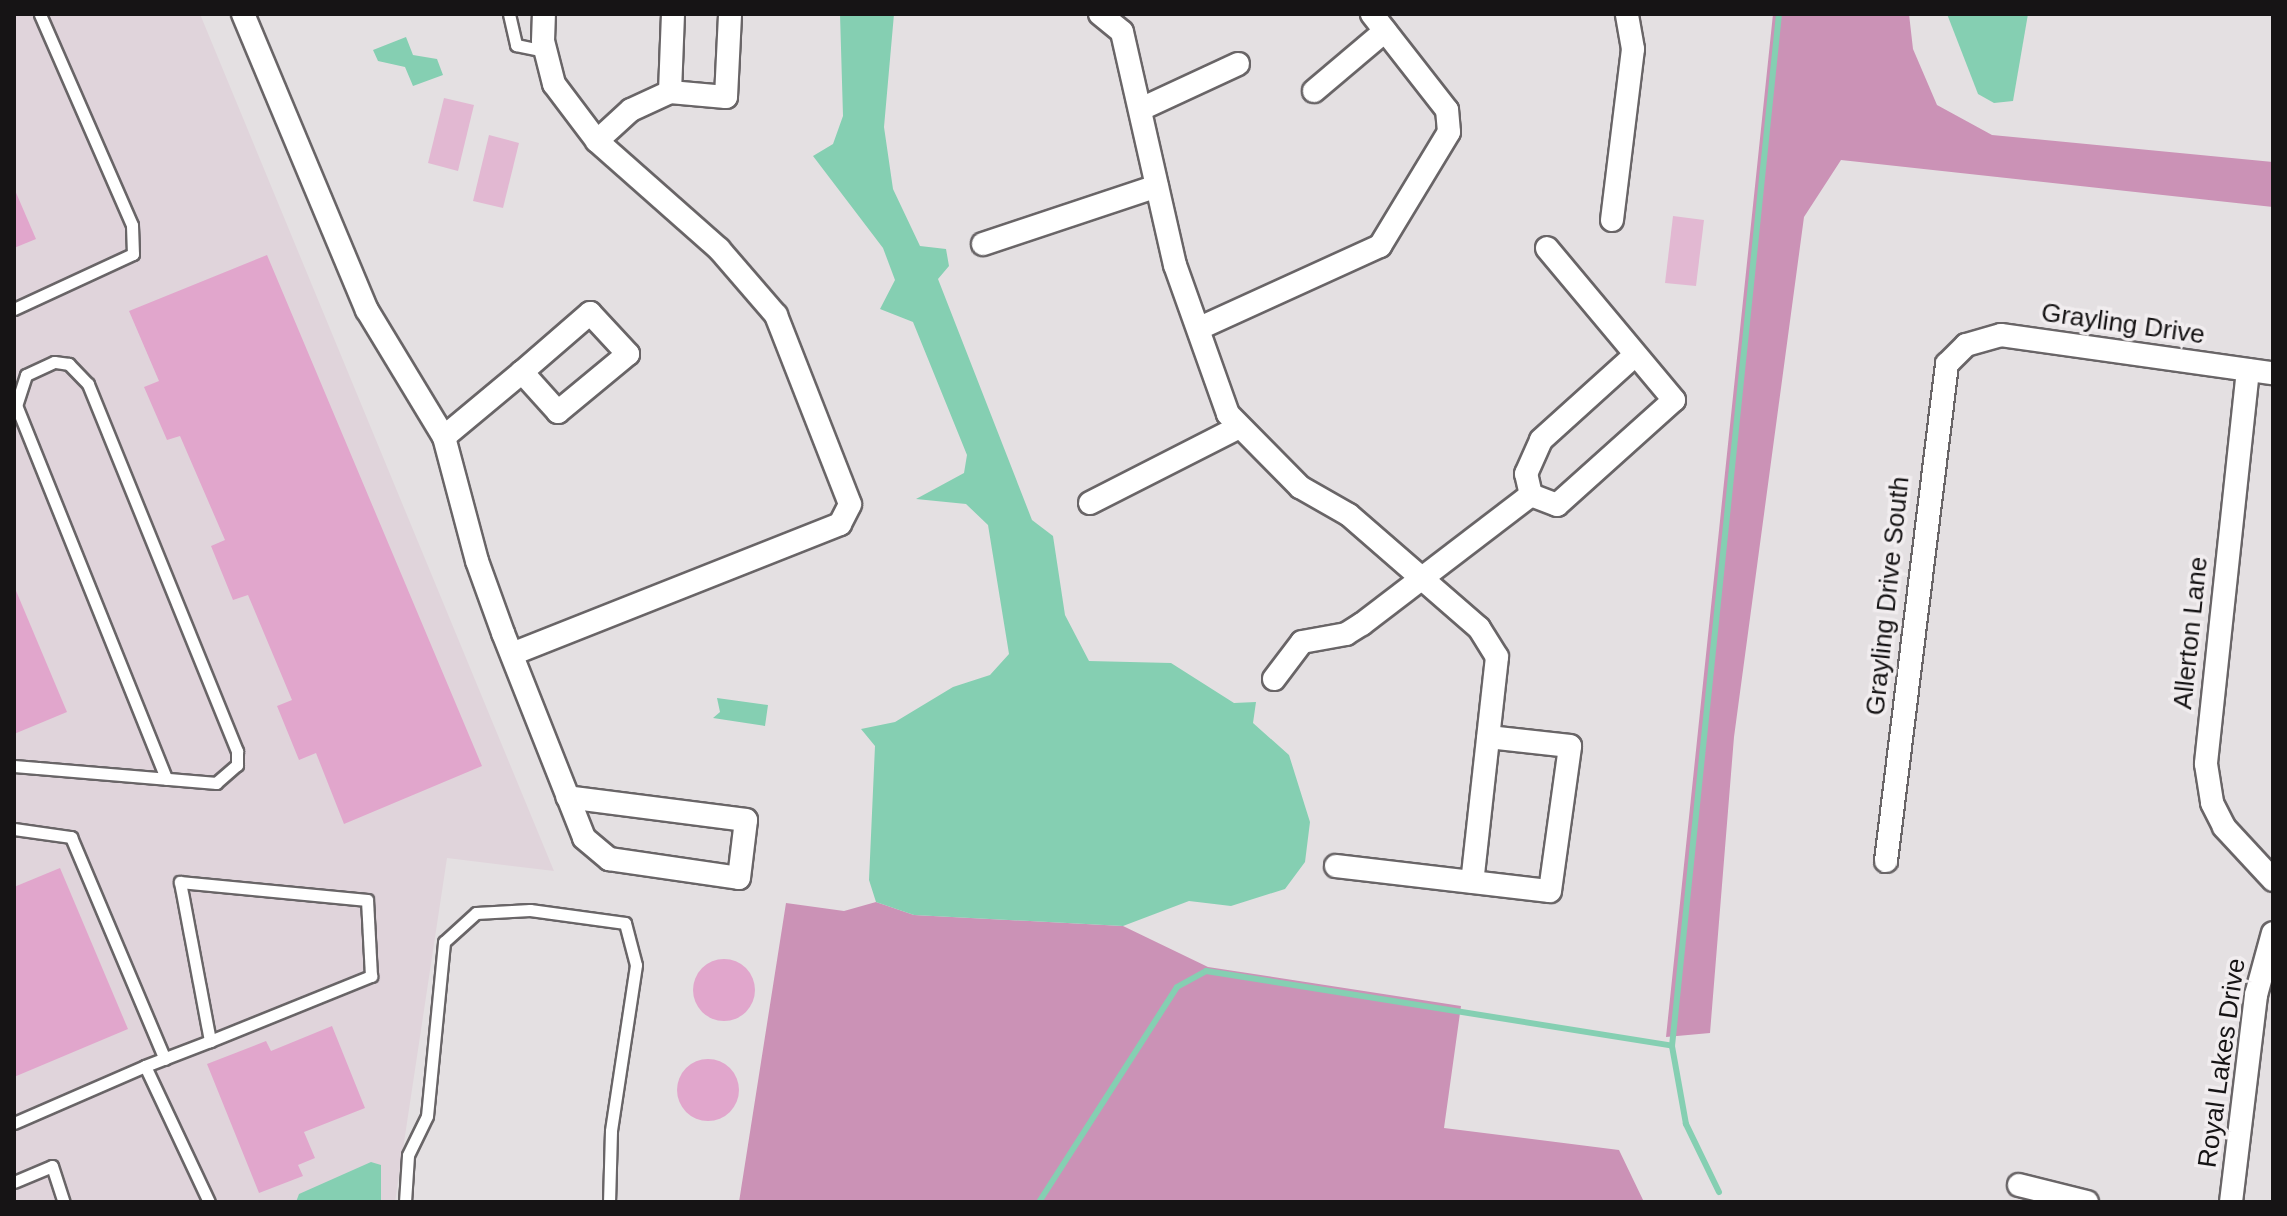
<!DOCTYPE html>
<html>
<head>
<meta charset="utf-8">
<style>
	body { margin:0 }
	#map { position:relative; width:2287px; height:1216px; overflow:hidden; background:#e4e0e2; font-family:Helvetica,sans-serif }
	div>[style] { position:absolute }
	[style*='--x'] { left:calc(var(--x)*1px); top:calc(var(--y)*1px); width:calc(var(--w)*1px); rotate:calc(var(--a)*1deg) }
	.built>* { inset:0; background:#e0d4db }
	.green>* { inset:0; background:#e2b8d2 }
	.forest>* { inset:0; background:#cb92b6 }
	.water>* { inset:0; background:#85cfb2 }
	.stream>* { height:6px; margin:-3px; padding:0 3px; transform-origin:3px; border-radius:3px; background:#85cfb2 }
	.building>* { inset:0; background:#e1a6cc }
	.round { border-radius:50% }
	.roads { filter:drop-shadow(2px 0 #696567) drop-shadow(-2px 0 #696567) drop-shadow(0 2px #696567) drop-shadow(0 -2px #696567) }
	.lane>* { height:11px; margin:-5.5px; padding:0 5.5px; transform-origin:5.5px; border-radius:5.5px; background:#fff }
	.street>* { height:22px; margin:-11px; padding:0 11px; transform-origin:11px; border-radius:11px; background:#fff }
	span { translate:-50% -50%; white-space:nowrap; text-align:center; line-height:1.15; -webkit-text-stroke:7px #f1edef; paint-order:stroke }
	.street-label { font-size:26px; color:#161415 }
	.frame { position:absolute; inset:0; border:16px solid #161415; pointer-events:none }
</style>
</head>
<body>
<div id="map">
	<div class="built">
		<i style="clip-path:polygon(14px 14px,200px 14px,554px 871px,447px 858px,395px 1202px,14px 1202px)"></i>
	</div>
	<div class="green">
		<i style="clip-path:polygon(444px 98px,474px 105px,458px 171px,428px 163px)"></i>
		<i style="clip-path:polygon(489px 135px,519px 143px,503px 208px,473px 201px)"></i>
		<i style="clip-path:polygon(1673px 216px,1704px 220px,1696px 286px,1665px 283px)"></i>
	</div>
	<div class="forest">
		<i style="clip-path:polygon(1773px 14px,1909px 14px,1913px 49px,1937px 105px,1992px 135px,2273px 162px,2273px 207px,1841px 160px,1804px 217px,1734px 737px,1710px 1033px,1666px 1037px)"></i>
		<i style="clip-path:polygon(876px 902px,914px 915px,1123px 926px,1208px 967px,1461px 1006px,1444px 1128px,1619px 1150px,1644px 1202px,739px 1202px,786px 903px,844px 911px)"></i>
	</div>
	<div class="water">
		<i style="clip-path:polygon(840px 14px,894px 14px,884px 127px,893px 189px,920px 246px,946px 249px,949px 266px,938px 279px,1032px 520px,1053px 536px,1065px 615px,1089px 661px,1171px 663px,1234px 703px,1256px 702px,1253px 723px,1289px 755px,1310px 822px,1305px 862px,1285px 889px,1231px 906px,1189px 901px,1123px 926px,914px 915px,876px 902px,869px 880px,875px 746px,861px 729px,895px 722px,953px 687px,990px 675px,1009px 654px,988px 525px,966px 504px,916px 499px,964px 473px,967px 455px,913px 322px,880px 309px,895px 280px,883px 248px,813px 156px,833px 144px,843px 116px)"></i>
		<i style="clip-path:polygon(1947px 14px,2028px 14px,2013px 101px,1994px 103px,1978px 94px)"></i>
		<i style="clip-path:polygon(406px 37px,413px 55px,437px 59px,443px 75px,413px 86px,405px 67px,378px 61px,373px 50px)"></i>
		<i style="clip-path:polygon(717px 698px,768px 705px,765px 726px,713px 718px,720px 712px)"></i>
		<i style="clip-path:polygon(371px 1162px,381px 1165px,381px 1202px,296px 1202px,299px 1194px)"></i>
	</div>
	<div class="stream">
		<i style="--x:1719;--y:1192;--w:76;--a:-115.9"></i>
		<i style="--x:1686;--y:1124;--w:79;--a:-100.2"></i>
		<i style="--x:1672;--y:1046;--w:1038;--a:-84.08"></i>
		<i style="--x:1039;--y:1202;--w:255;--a:-57.3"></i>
		<i style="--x:1177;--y:987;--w:33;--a:-29"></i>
		<i style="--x:1206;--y:971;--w:472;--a:9.1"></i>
	</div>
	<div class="building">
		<i style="clip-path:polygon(14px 188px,36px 239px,14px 248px)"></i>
		<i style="clip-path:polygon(267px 255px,482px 766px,344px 824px,316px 753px,299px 760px,277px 706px,292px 700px,248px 595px,233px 600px,211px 546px,225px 540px,180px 436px,167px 440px,144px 387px,159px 381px,129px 311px)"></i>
		<i style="clip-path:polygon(14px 586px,67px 712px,14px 734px)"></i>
		<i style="clip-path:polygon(60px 868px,128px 1029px,14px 1077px,14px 887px)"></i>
		<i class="round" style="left:693px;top:959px;width:62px;height:62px"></i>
		<i style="clip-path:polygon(332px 1026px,365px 1108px,304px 1132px,315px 1158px,298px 1165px,303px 1176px,259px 1193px,207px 1064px,266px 1041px,271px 1051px)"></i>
		<i class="round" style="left:677px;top:1059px;width:62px;height:62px"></i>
	</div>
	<div class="roads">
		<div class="lane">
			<i style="--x:509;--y:14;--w:32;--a:77"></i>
			<i style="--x:516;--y:45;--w:30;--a:12"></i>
			<i style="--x:14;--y:309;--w:131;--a:-24.8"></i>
			<i style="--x:133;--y:254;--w:29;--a:-92"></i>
			<i style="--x:132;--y:225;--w:230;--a:-113.6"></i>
			<i style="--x:14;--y:766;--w:24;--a:5"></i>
			<i style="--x:38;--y:768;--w:179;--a:4.8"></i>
			<i style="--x:216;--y:783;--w:28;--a:-41"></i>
			<i style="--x:237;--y:765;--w:14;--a:-90"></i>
			<i style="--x:237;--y:751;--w:396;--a:-112.1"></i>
			<i style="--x:88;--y:384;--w:28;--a:-134"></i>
			<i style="--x:69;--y:364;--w:15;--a:-172"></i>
			<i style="--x:54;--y:362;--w:31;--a:155"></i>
			<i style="--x:26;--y:375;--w:32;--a:108"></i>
			<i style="--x:16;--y:405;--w:403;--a:68.1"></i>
			<i style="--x:14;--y:829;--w:58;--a:8"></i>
			<i style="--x:71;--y:837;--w:241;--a:67.1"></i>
			<i style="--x:145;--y:1066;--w:70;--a:-21"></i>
			<i style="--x:210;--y:1041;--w:174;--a:-22"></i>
			<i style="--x:371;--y:976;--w:76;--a:-93"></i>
			<i style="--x:367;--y:900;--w:188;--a:-174.5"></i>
			<i style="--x:180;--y:882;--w:162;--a:79.3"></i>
			<i style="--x:14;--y:1123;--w:143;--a:-23.5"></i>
			<i style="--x:145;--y:1066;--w:150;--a:64.8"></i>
			<i style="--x:14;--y:1182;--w:41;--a:-22.8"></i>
			<i style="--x:52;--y:1166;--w:38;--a:72"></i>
			<i style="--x:405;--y:1202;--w:47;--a:-86.3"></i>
			<i style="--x:408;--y:1155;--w:43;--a:-64"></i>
			<i style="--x:427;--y:1116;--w:175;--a:-84.4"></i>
			<i style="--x:444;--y:942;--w:43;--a:-42.2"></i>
			<i style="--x:476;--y:913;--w:54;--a:-3.2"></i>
			<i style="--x:530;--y:910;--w:96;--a:7.8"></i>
			<i style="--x:625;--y:923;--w:43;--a:75.3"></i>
			<i style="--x:636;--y:965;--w:168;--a:98.6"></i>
			<i style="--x:611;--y:1131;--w:71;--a:91.6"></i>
		</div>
		<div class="street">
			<i style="--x:243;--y:14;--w:321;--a:67.3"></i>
			<i style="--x:367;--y:310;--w:149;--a:58.8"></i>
			<i style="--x:444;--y:437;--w:128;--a:75.1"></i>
			<i style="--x:477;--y:561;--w:77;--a:70.1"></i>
			<i style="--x:503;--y:633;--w:220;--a:68.4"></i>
			<i style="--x:584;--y:838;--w:33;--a:40"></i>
			<i style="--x:609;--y:859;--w:131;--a:8.3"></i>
			<i style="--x:739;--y:878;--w:58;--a:-83.1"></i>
			<i style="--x:746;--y:820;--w:180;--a:-172.7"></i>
			<i style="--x:673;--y:14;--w:78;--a:92.2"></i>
			<i style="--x:670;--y:92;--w:56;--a:5.1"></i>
			<i style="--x:726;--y:97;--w:83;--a:-87.2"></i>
			<i style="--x:1100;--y:14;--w:28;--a:39"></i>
			<i style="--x:1122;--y:32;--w:239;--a:77.2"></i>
			<i style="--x:1175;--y:265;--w:158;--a:70.4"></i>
			<i style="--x:1228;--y:414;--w:103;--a:45.4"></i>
			<i style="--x:1300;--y:487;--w:56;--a:29.7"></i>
			<i style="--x:1349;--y:515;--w:172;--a:41"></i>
			<i style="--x:1479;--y:628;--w:34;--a:58"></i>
			<i style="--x:1497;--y:657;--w:226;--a:96.3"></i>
			<i style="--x:1314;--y:91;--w:93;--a:-40.2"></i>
			<i style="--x:1141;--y:109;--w:107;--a:-24.9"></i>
			<i style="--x:597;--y:141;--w:46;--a:-42.4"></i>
			<i style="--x:631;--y:110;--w:43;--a:-24.8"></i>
			<i style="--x:1612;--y:220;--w:172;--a:-83"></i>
			<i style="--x:1633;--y:49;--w:36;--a:-100"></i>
			<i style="--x:983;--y:244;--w:183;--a:-18.4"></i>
			<i style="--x:590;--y:313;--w:56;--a:47.2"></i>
			<i style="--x:628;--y:354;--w:91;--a:140.4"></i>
			<i style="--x:558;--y:412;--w:54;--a:-132"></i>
			<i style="--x:522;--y:372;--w:90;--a:-40.9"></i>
			<i style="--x:1202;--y:327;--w:196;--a:-24.5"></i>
			<i style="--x:1380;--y:246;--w:133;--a:-58.8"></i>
			<i style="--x:1449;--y:132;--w:22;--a:-95"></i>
			<i style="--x:1447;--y:110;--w:122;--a:-128"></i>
			<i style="--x:2248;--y:370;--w:396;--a:96.1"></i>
			<i style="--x:2206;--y:764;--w:39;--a:81"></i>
			<i style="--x:2212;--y:803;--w:27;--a:63"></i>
			<i style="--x:2224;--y:827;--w:72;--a:47.2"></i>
			<i style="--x:444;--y:437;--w:102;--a:-39.8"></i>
			<i style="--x:1531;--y:495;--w:28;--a:21"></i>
			<i style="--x:1557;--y:505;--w:157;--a:-41.9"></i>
			<i style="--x:1674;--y:400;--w:198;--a:-129.9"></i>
			<i style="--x:1531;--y:495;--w:22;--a:-103"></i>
			<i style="--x:1526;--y:474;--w:37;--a:-66"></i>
			<i style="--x:1541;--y:440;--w:127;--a:-42.1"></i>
			<i style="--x:1090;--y:503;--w:165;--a:-27"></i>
			<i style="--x:512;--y:654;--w:353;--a:-21.6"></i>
			<i style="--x:840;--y:524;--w:22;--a:-63"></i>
			<i style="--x:850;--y:504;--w:203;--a:-111.4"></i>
			<i style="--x:776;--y:315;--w:87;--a:-130.8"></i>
			<i style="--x:719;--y:249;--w:163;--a:-138.5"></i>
			<i style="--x:597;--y:141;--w:71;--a:-127"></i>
			<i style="--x:554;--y:84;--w:44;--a:-104.3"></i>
			<i style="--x:543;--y:41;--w:27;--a:-88"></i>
			<i style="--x:1274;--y:679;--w:46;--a:-52.9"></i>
			<i style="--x:1302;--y:642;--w:45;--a:-10.3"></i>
			<i style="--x:1346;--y:634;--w:19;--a:-32"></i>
			<i style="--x:1362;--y:624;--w:213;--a:-37.4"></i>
			<i style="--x:1886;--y:861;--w:501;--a:-83"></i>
			<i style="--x:1947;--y:364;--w:27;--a:-45"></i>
			<i style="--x:1966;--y:345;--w:36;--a:-16"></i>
			<i style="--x:2001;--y:335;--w:275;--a:8"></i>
			<i style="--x:1336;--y:866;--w:215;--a:6.7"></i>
			<i style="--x:1550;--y:891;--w:146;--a:-82.1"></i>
			<i style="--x:1570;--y:746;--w:82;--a:-173.7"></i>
			<i style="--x:2019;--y:1185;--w:70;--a:14"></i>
			<i style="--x:2231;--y:1202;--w:209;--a:-83.1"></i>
			<i style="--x:2256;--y:995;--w:64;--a:-74.7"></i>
		</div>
	</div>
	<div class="street-label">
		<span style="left:2123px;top:324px;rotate:8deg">Grayling Drive</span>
		<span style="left:1888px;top:596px;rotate:-84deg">Grayling Drive South</span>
		<span style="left:2191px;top:633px;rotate:-84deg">Allerton Lane</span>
		<span style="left:2222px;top:1063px;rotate:-82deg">Royal Lakes Drive</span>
	</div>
	<div class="frame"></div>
</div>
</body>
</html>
